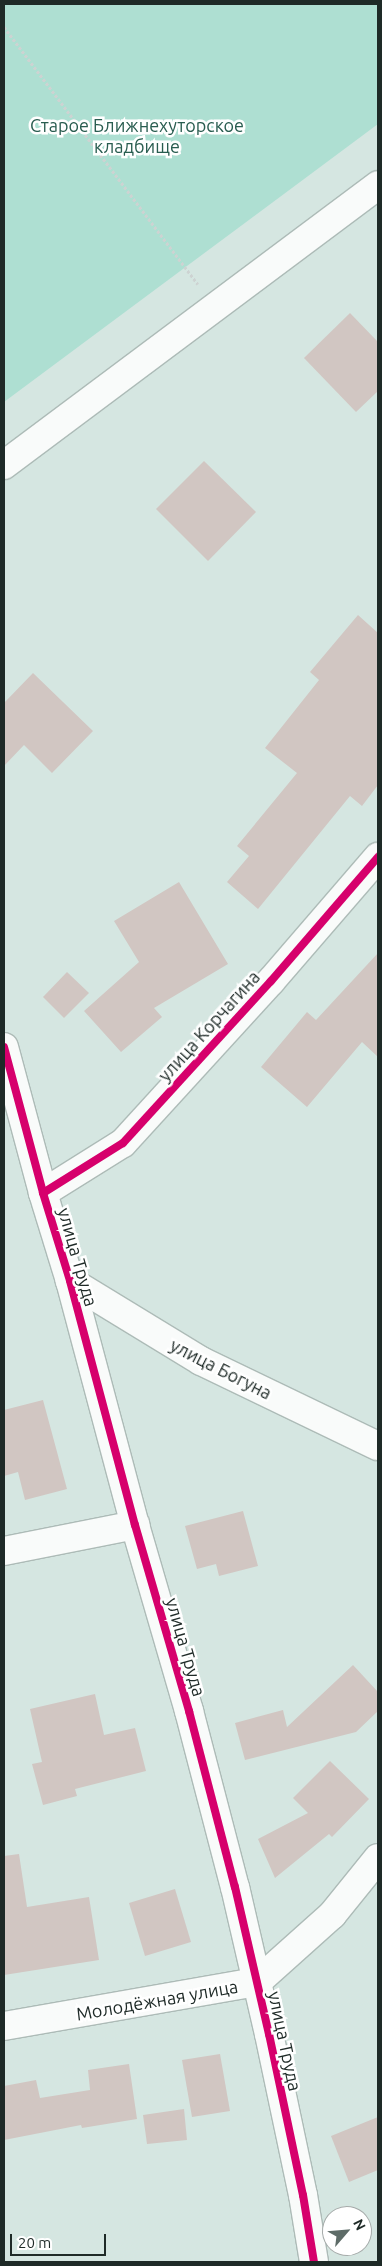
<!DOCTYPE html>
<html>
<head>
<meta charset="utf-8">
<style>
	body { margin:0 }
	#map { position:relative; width:382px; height:2266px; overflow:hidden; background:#d5e6e1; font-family:Ubuntu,sans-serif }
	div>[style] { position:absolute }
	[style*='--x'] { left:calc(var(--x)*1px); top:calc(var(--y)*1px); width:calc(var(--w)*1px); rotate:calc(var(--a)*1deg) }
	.green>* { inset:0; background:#aedfd2 }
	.building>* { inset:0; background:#d1c6c2 }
	.path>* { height:3px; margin-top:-1.5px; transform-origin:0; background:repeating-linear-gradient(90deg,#cdd3d2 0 2.5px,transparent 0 5px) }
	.roads { filter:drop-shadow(1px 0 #adbbb7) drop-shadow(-1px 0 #adbbb7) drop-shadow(0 1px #adbbb7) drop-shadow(0 -1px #adbbb7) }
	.minor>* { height:28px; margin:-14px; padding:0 14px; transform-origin:14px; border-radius:14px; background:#f9fbfa }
	.tertiary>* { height:28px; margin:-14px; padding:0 14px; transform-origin:14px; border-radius:14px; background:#f9fbfa }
	.cycleway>* { height:8px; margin:-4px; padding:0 4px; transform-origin:4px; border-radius:4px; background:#d6006c }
	span { translate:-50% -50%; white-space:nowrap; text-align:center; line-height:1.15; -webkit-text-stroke:5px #fff; paint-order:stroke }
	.park-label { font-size:18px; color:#295d50 }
	.street-label { font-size:18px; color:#1e2a27 }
	.frame { position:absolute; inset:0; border:5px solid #1e2a27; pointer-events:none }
	.north { position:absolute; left:322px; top:2206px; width:50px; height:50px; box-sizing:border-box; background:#fff; border:1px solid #a5aaa9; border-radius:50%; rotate:63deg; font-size:14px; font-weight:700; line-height:20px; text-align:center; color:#1e2a27 }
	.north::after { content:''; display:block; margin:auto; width:18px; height:22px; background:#5e6c68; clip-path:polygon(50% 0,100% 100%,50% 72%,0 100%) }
	.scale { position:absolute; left:10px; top:2234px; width:96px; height:22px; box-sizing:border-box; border:2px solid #1e2a27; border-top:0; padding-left:6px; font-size:15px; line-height:18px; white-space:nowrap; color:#1e2a27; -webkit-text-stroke:4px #fff; paint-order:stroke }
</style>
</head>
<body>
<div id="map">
	<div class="green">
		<i style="clip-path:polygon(4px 4px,378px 4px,378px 124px,4px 402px)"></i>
	</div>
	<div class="building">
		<i style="clip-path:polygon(350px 313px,378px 342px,378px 391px,356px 412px,304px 358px)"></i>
		<i style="clip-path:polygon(204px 461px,256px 512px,208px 561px,156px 509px)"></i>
		<i style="clip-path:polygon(358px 615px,378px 633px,378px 785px,362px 806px,350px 796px,258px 909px,227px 882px,249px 856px,237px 846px,297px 773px,265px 748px,319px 680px,310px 672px)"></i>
		<i style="clip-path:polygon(33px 673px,93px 731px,52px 773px,24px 745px,4px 766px,4px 703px)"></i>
		<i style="clip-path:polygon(179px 882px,228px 964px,154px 1008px,162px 1017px,121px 1052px,84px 1011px,139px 962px,114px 921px)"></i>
		<i style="clip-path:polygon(378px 953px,378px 1057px,362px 1042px,307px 1107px,261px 1067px,307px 1012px,316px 1020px)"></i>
		<i style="clip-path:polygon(67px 972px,89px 993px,64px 1018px,43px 997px)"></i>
		<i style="clip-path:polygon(43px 1400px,67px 1489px,25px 1500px,18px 1472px,4px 1476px,4px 1410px)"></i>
		<i style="clip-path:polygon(243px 1511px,258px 1566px,219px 1576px,216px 1564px,197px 1569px,185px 1526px)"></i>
		<i style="clip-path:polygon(353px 1665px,378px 1692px,378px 1711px,356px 1732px,245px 1760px,235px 1723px,283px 1710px,287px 1727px)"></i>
		<i style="clip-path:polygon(95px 1694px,104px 1735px,135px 1728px,146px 1771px,75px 1789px,77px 1796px,43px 1805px,32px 1764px,42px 1762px,30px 1709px)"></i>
		<i style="clip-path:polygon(330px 1761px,369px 1799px,332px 1837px,329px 1834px,275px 1878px,258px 1839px,308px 1813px,293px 1798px)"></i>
		<i style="clip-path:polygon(19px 1854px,27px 1907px,89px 1897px,99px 1960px,4px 1975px,4px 1856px)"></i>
		<i style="clip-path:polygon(175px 1889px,191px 1942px,145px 1956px,129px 1903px)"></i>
		<i style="clip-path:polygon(220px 2054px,230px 2111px,192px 2117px,182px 2060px)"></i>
		<i style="clip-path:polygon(129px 2064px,137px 2119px,82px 2128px,81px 2125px,4px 2140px,4px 2086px,36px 2080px,40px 2098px,90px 2090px,88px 2070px)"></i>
		<i style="clip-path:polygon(184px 2109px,187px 2140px,147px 2144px,143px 2115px)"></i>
		<i style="clip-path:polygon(378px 2117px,378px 2170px,349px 2182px,331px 2136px)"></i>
	</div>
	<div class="path">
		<i style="--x:4;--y:27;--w:322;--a:53"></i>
	</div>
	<div class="roads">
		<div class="minor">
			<i style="--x:4;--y:465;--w:467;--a:-36.8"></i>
			<i style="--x:43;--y:1193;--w:94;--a:-32"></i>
			<i style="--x:123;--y:1143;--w:219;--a:-47.6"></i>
			<i style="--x:271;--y:981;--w:164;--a:-49.2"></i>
			<i style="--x:70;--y:1281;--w:153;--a:31.4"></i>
			<i style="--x:201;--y:1361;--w:196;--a:25.7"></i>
			<i style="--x:4;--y:1551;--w:134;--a:-11.2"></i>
			<i style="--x:4;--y:2026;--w:257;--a:-9.9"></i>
			<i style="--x:257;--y:1982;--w:101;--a:-41.8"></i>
			<i style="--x:332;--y:1915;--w:73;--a:-51.1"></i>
		</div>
		<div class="tertiary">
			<i style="--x:4;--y:1047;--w:151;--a:75"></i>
			<i style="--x:43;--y:1193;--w:92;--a:72.9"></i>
			<i style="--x:70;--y:1281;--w:253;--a:75.1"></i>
			<i style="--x:135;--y:1525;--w:194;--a:73.8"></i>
			<i style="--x:189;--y:1711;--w:182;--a:75.4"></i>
			<i style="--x:235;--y:1887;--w:151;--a:77"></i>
			<i style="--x:269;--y:2034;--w:165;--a:78.1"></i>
			<i style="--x:303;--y:2195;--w:68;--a:80.7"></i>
		</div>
	</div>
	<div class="cycleway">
		<i style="--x:4;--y:1047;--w:151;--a:75"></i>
		<i style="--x:43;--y:1193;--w:92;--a:72.9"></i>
		<i style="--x:70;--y:1281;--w:253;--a:75.1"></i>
		<i style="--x:135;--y:1525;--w:194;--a:73.8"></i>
		<i style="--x:189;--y:1711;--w:182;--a:75.4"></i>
		<i style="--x:235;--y:1887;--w:151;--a:77"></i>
		<i style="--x:269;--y:2034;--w:165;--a:78.1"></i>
		<i style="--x:303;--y:2195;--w:68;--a:80.7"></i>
		<i style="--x:43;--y:1193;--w:94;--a:-32"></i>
		<i style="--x:123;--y:1143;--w:219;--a:-47.6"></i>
		<i style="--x:271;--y:981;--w:164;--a:-49.2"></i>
	</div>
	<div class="park-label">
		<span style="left:137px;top:136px">Старое Ближнехуторское<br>кладбище</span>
	</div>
	<div class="street-label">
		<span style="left:209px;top:1026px;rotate:-48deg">улица Корчагина</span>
		<span style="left:78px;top:1257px;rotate:74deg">улица Труда</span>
		<span style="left:221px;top:1369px;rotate:27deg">улица Богуна</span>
		<span style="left:186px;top:1647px;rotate:74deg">улица Труда</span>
		<span style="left:157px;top:2000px;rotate:-10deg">Молодёжная улица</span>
		<span style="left:285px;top:2041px;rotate:78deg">улица Труда</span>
	</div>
	<div class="frame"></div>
	<div class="north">N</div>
	<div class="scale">20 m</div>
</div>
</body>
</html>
